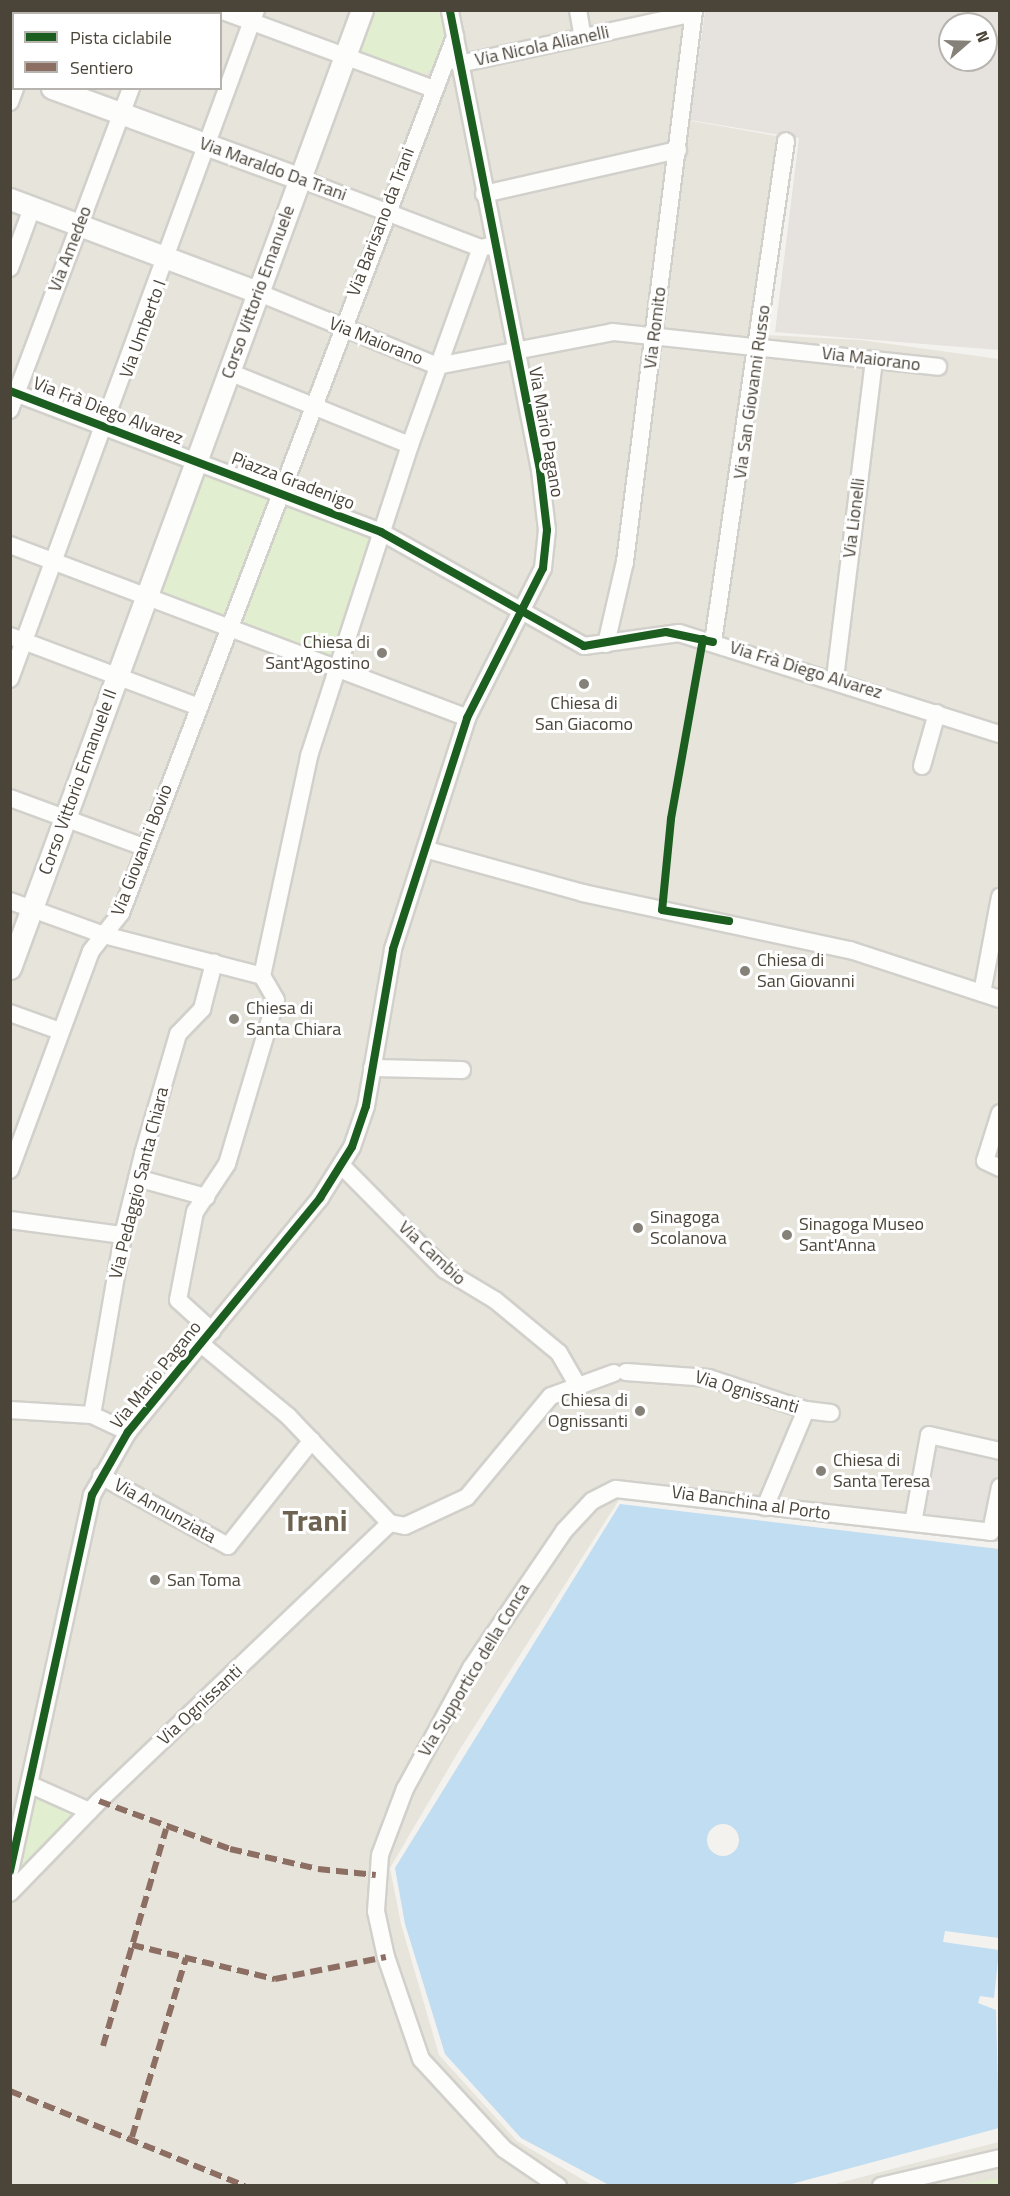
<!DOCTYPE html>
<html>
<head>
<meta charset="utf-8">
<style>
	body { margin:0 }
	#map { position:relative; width:1010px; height:2196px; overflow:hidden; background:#f4f2ee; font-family:"Titillium Web",sans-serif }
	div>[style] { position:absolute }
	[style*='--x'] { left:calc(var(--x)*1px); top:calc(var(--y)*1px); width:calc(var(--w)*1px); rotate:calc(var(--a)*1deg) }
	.residential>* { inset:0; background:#e7e4dc }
	.industrial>* { inset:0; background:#e6e2de }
	.green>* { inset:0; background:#e1eecf }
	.parking>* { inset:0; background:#e6e3df }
	.water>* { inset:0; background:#c0ddf1 }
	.pier>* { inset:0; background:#f4f2ee }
	.round { border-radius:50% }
	.roads { filter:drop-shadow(2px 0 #d2d0cb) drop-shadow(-2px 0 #d2d0cb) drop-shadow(0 2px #d2d0cb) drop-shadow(0 -2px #d2d0cb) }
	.minor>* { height:16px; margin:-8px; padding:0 8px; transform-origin:8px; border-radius:8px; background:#fdfdfc }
	.tertiary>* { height:21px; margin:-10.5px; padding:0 10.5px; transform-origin:10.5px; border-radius:10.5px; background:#fdfdfc }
	.quiet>* { height:6px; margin-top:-3px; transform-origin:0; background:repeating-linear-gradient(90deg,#8d6e63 0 12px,transparent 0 18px) }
	.cycleway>* { height:8px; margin:-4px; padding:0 4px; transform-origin:4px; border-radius:4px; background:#1b5e20 }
	.dots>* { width:16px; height:16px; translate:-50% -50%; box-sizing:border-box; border:3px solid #fff; border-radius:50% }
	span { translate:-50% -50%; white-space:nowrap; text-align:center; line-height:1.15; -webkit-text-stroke:6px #fff; paint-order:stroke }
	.street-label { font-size:18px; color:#4b4439 }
	.poi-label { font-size:18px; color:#4b4439 }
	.right { translate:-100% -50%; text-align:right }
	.left { translate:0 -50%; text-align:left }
	.town-label { font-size:30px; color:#6e6250; font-weight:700 }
	.frame { position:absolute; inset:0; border:12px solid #4b4439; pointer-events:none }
	.legend { position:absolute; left:12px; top:12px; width:210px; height:78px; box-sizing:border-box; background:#fff; border:2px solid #b7b4b0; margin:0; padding:8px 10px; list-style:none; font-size:18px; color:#4b4439 }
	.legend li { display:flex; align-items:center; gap:12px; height:30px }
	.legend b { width:30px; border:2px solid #b7b4b0 }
	.north { position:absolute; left:938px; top:12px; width:60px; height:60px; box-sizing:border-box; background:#fff; border:2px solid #b7b4b0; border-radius:50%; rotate:70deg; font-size:16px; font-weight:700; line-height:24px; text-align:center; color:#4b4439 }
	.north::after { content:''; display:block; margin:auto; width:21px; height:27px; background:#868178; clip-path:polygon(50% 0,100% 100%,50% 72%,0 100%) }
</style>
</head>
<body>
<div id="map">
	<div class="residential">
		<i style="clip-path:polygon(evenodd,11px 11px,702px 11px,686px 120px,793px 139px,766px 335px,861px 340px,999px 359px,999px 1542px,619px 1500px,460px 1749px,390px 1868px,401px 1924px,439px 2055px,517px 2141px,592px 2185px,11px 2186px,11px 11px,14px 14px,220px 14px,220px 88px,14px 88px,14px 14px)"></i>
		<i style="clip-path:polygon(999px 2142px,999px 2185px,828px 2186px,907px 2165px)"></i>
	</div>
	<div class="industrial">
		<i style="clip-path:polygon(evenodd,705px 11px,999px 11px,999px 350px,775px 332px,799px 138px,690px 120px,705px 11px,950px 24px,986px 24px,986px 60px,950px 60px,950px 24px)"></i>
	</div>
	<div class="green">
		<i style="clip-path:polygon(369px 11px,445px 11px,447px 36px,432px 69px,420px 76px,363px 54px,359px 48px)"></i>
		<i style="clip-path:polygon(197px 466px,272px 492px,224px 620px,153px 593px)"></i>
		<i style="clip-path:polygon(282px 498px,374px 536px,332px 660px,234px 623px)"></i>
		<i style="clip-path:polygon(33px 1789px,85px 1812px,11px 1890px,11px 1876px)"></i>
		<i style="clip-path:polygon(998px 2178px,999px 2185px,961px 2185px)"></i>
	</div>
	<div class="parking">
		<i style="clip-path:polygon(929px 1435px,999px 1451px,999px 1533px,913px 1523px)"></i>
	</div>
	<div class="water">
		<i style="clip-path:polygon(620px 1504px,999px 1549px,999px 1938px,945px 1931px,943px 1942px,999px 1950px,994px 1998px,980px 1996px,978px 2003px,996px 2010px,999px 2128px,788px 2185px,609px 2185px,521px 2138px,445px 2054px,405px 1924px,395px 1868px)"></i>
	</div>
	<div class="pier">
		<i class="round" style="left:707px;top:1824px;width:32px;height:32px"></i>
	</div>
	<div class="roads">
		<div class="minor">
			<i style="--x:220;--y:10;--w:227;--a:20.3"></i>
			<i style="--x:578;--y:10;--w:27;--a:80"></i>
			<i style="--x:43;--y:14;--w:4;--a:-63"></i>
			<i style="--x:100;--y:14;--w:4;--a:-76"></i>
			<i style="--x:158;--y:14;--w:4;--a:-76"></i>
			<i style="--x:459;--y:64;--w:240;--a:-12.2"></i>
			<i style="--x:10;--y:102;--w:15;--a:-70"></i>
			<i style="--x:300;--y:179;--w:194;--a:20.9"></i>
			<i style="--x:481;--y:248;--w:9;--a:-13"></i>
			<i style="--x:484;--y:194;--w:199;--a:-12.8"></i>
			<i style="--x:10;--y:268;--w:64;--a:-69.9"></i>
			<i style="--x:257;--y:292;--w:195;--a:22.3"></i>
			<i style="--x:437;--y:366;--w:179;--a:-10.9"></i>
			<i style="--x:613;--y:332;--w:327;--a:6.1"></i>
			<i style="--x:229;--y:372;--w:195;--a:22"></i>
			<i style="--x:10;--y:391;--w:397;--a:20.8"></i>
			<i style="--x:381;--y:532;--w:233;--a:29.3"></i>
			<i style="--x:584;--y:646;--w:96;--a:-7.8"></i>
			<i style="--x:679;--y:633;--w:337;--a:17.5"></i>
			<i style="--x:10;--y:410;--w:344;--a:-69.4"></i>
			<i style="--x:10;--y:545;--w:489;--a:20.7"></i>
			<i style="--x:10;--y:636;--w:199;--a:20.6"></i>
			<i style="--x:713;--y:642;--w:506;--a:-81.71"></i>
			<i style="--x:606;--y:644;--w:84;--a:-77"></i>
			<i style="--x:625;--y:562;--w:556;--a:-82.87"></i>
			<i style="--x:835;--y:678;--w:321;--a:-83"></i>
			<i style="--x:10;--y:679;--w:713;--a:-69.81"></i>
			<i style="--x:922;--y:766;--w:55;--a:-74.2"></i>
			<i style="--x:10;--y:798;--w:143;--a:20.1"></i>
			<i style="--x:428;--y:850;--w:161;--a:15.5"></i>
			<i style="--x:583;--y:893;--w:273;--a:12.1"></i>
			<i style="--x:850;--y:950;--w:158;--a:18.1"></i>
			<i style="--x:10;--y:901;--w:100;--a:19.9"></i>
			<i style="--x:104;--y:935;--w:163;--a:14.5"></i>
			<i style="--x:262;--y:976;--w:225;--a:-77.9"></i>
			<i style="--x:309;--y:756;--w:327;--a:-72"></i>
			<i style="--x:410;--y:445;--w:209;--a:-70.2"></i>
			<i style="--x:982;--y:993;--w:98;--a:-79.4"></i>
			<i style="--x:10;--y:1013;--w:53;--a:19.8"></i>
			<i style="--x:372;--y:1068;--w:90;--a:1.3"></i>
			<i style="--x:1000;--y:1113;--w:50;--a:107.4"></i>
			<i style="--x:985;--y:1161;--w:17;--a:25"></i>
			<i style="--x:342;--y:1166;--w:146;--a:45.3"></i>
			<i style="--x:445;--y:1270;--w:58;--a:31"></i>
			<i style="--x:495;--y:1300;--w:83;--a:39.6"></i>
			<i style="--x:559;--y:1353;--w:34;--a:60"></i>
			<i style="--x:10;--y:1170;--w:233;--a:-69.7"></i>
			<i style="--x:91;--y:951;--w:48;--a:-51.7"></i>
			<i style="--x:121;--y:913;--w:938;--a:-69.13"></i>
			<i style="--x:137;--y:1178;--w:72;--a:15.4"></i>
			<i style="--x:10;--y:1220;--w:114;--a:7.6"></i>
			<i style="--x:212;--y:1331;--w:46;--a:-137.6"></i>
			<i style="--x:178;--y:1300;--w:90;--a:-79.1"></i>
			<i style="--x:195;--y:1212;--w:58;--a:-56.3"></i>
			<i style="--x:227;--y:1164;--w:171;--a:-73.4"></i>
			<i style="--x:276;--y:1000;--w:28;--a:-120"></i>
			<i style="--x:201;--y:1344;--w:113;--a:39.6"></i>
			<i style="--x:288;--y:1416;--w:148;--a:46.4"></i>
			<i style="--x:626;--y:1372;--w:83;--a:4.1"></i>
			<i style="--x:709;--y:1378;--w:102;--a:18.3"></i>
			<i style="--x:806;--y:1410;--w:25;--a:7"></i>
			<i style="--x:10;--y:1410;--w:82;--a:3.5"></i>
			<i style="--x:92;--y:1415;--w:40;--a:25"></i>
			<i style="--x:92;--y:1415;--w:183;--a:-80.2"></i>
			<i style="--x:123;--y:1235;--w:83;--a:-76.1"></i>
			<i style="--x:143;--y:1154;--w:125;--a:-73.7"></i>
			<i style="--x:178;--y:1034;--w:35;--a:-46"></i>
			<i style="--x:202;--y:1009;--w:48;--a:-75.4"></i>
			<i style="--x:101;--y:1476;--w:145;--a:28.9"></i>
			<i style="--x:228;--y:1546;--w:135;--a:-51.6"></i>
			<i style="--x:765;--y:1507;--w:105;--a:-67.1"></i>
			<i style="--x:390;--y:1523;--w:15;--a:11"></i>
			<i style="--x:405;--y:1526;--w:68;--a:-25.1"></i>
			<i style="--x:467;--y:1497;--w:131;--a:-50.3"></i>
			<i style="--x:551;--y:1396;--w:67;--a:-20.1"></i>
			<i style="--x:913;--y:1523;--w:89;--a:-79.7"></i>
			<i style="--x:929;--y:1435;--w:73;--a:12.7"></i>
			<i style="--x:31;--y:1785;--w:64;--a:24.1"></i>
			<i style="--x:10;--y:1871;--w:385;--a:-77.7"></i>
			<i style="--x:92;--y:1495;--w:73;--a:-60.3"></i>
			<i style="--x:128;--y:1432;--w:303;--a:-50.6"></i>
			<i style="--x:320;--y:1198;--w:60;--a:-57.9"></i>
			<i style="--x:352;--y:1147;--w:43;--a:-71.1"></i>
			<i style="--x:366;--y:1106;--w:159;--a:-80.2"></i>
			<i style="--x:393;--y:949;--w:243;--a:-72.2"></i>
			<i style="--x:467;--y:718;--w:168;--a:-63.1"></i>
			<i style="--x:543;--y:568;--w:38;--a:-84"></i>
			<i style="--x:547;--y:530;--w:60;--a:-96.7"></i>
			<i style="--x:540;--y:470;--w:469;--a:-101.1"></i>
			<i style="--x:10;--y:1893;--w:128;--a:-45.9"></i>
			<i style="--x:99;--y:1801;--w:402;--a:-43.7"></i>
			<i style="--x:558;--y:2186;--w:65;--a:-145.6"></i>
			<i style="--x:504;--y:2149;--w:122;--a:-132.7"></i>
			<i style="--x:421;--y:2059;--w:108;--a:-108.9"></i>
			<i style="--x:386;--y:1957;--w:47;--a:-102.3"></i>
			<i style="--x:376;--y:1911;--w:56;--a:-85.9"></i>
			<i style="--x:380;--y:1855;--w:71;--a:-69.3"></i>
			<i style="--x:405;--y:1789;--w:138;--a:-61.4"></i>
			<i style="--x:471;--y:1668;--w:166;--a:-55.8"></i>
			<i style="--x:564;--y:1531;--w:41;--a:-47"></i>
			<i style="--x:592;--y:1501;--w:27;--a:-27"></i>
			<i style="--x:616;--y:1489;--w:377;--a:6.5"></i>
			<i style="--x:991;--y:1532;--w:46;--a:-78.7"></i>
			<i style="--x:881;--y:2186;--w:122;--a:-13.2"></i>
		</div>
		<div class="tertiary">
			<i style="--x:10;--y:73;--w:4;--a:14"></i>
			<i style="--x:52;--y:88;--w:264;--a:20.1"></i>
			<i style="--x:10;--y:199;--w:264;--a:20.6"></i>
			<i style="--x:10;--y:968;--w:1021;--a:-69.83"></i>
		</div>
	</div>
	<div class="quiet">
		<i style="--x:99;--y:1801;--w:140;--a:20.1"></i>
		<i style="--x:230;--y:1849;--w:90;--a:12.8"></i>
		<i style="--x:318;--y:1869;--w:58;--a:5.9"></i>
		<i style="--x:132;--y:1945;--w:147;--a:13.4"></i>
		<i style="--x:275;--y:1979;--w:113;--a:-11.2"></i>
		<i style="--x:103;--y:2046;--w:226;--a:-73.8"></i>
		<i style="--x:10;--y:2091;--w:253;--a:22"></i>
		<i style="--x:132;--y:2137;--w:187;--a:-73.2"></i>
	</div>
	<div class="cycleway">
		<i style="--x:10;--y:391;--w:397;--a:20.8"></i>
		<i style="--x:381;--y:532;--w:233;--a:29.3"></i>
		<i style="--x:584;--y:646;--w:83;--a:-9.7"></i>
		<i style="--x:666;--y:632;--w:48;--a:12"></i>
		<i style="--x:703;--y:639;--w:183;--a:100.1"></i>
		<i style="--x:671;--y:819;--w:91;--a:95.6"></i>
		<i style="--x:662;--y:910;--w:68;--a:9.3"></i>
		<i style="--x:10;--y:1871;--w:385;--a:-77.7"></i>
		<i style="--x:92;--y:1495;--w:73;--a:-60.3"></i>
		<i style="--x:128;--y:1432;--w:303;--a:-50.6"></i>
		<i style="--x:320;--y:1198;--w:60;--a:-57.9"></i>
		<i style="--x:352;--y:1147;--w:43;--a:-71.1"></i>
		<i style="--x:366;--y:1106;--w:159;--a:-80.2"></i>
		<i style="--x:393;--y:949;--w:243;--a:-72.2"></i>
		<i style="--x:467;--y:718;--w:168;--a:-63.1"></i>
		<i style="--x:543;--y:568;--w:38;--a:-84"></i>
		<i style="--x:547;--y:530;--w:60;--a:-96.7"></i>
		<i style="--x:540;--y:470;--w:469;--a:-101.1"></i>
	</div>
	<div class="dots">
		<i style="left:382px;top:653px;background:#868178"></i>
		<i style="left:584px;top:684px;background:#868178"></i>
		<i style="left:745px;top:971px;background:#868178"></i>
		<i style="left:234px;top:1019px;background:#868178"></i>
		<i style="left:638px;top:1228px;background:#868178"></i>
		<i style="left:787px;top:1235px;background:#868178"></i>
		<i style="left:640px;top:1411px;background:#868178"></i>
		<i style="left:821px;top:1471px;background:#868178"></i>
		<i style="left:155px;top:1580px;background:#868178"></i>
	</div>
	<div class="street-label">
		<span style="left:542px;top:46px;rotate:-12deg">Via Nicola Alianelli</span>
		<span style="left:273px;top:169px;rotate:20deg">Via Maraldo Da Trani</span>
		<span style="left:381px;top:222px;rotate:-69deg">Via Barisano da Trani</span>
		<span style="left:70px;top:249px;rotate:-69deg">Via Amedeo</span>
		<span style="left:258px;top:292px;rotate:-70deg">Corso Vittorio Emanuele</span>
		<span style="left:655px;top:328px;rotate:-83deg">Via Romito</span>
		<span style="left:143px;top:329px;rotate:-70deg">Via Umberto I</span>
		<span style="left:376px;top:341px;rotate:22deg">Via Maiorano</span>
		<span style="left:871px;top:359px;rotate:7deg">Via Maiorano</span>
		<span style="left:752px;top:392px;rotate:-82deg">Via San Giovanni Russo</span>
		<span style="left:108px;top:411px;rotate:21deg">Via Frà Diego Alvarez</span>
		<span style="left:546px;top:432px;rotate:80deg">Via Mario Pagano</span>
		<span style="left:293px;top:481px;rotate:21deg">Piazza Gradenigo</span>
		<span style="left:854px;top:518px;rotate:-83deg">Via Lionelli</span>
		<span style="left:806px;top:670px;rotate:17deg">Via Frà Diego Alvarez</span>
		<span style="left:78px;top:782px;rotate:-70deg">Corso Vittorio Emanuele II</span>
		<span style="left:142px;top:850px;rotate:-69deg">Via Giovanni Bovio</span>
		<span style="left:139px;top:1183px;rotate:-76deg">Via Pedaggio Santa Chiara</span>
		<span style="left:432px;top:1253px;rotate:43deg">Via Cambio</span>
		<span style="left:156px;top:1375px;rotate:-51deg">Via Mario Pagano</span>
		<span style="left:747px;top:1392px;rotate:17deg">Via Ognissanti</span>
		<span style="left:751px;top:1503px;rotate:8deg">Via Banchina al Porto</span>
		<span style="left:165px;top:1511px;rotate:29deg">Via Annunziata</span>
		<span style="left:474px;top:1670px;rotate:-59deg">Via Supportico della Conca</span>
		<span style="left:200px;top:1705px;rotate:-43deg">Via Ognissanti</span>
	</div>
	<div class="poi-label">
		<span class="right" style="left:370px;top:653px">Chiesa di<br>Sant'Agostino</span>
		<span style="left:584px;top:714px">Chiesa di<br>San Giacomo</span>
		<span class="left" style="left:757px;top:971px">Chiesa di<br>San Giovanni</span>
		<span class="left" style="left:246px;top:1019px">Chiesa di<br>Santa Chiara</span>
		<span class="left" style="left:650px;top:1228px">Sinagoga<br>Scolanova</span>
		<span class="left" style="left:799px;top:1235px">Sinagoga Museo<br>Sant'Anna</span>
		<span class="right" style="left:628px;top:1411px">Chiesa di<br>Ognissanti</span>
		<span class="left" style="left:833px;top:1471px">Chiesa di<br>Santa Teresa</span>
		<span class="left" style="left:167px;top:1580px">San Toma</span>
	</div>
	<div class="town-label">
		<span style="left:315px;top:1520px">Trani</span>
	</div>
	<div class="frame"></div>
	<ul class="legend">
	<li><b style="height:8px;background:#1b5e20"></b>Pista ciclabile</li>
	<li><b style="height:8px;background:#8d6e63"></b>Sentiero</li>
	</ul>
	<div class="north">N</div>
</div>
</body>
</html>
